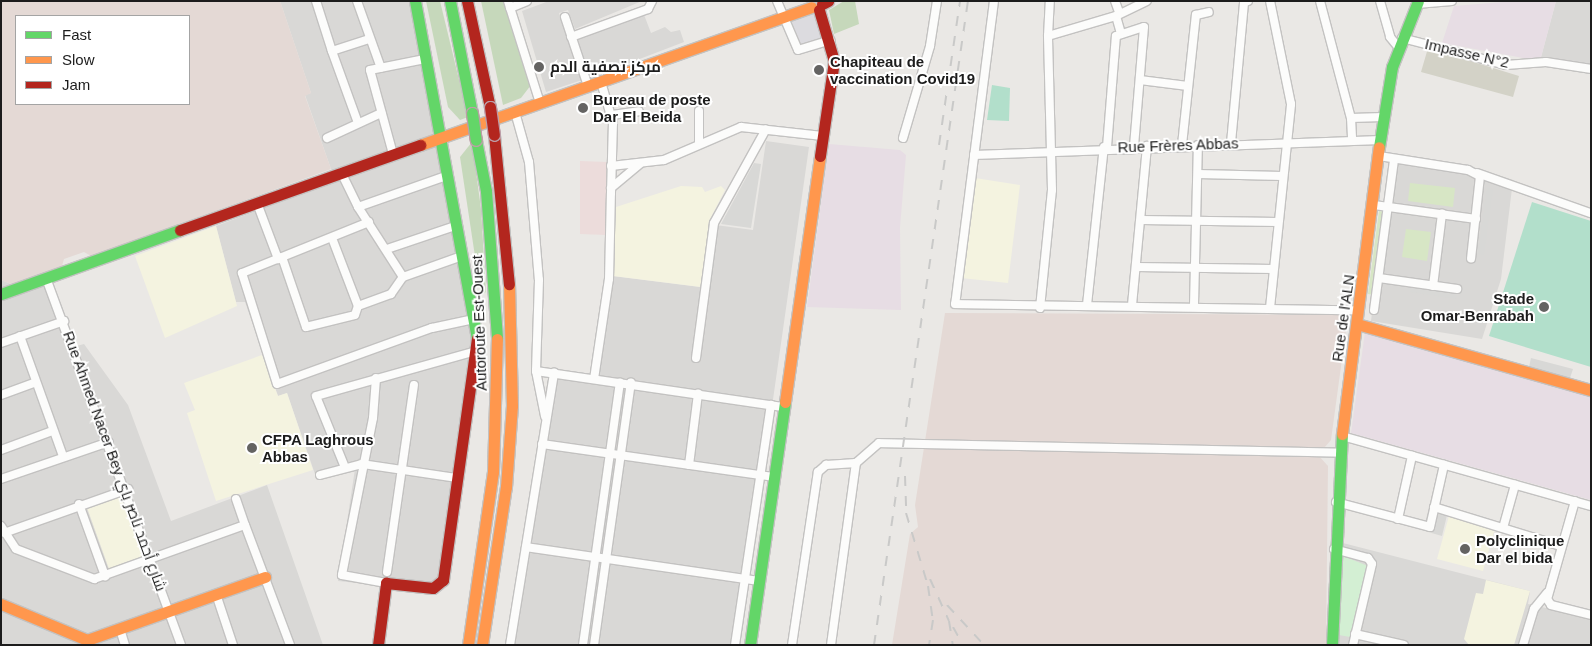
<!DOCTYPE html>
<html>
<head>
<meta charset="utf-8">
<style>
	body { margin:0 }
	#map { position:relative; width:1592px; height:646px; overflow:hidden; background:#eae8e5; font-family:Arial,Cairo,sans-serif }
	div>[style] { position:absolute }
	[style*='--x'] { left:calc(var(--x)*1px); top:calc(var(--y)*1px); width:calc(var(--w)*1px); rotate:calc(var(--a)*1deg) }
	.residential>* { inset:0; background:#d9d8d6 }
	.commercial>* { inset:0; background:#ecdcdb }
	.industrial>* { inset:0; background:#e7dde4 }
	.education>* { inset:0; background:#f4f3e0 }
	.religious>* { inset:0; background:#d8d8d6 }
	.military>* { inset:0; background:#e4d9d5 }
	.construction>* { inset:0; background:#d3d2c7 }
	.grass>* { inset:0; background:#d7e6c5 }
	.forest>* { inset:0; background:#c6d8bb }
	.park>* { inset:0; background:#d3efd3 }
	.pitch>* { inset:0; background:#b2dfcb }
	.plaza>* { inset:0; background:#dcdbdf }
	.roads { filter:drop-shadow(1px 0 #c3c2c1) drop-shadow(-1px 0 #c3c2c1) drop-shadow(0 1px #c3c2c1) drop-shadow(0 -1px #c3c2c1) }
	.street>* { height:8px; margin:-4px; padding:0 4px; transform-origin:4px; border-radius:4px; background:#fcfcfb }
	.fast>* { height:11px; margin:-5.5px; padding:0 5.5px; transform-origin:5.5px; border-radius:5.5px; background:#63d668 }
	.slow>* { height:11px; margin:-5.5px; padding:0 5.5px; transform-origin:5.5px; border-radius:5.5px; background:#ff974d }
	.jam>* { height:11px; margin:-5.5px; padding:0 5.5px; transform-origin:5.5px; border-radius:5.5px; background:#b3261e }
	.rail>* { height:2px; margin-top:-1px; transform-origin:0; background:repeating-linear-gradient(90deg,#c9c9c8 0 10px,transparent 0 20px) }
	.bridges { filter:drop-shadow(1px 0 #bd9ea7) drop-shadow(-1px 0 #bd9ea7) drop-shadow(0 1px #bd9ea7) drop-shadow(0 -1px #bd9ea7) }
	.fast-bridge>* { height:11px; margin:-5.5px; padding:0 5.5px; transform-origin:5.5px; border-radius:5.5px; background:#63d668 }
	.jam-bridge>* { height:11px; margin:-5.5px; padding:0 5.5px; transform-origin:5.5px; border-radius:5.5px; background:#b3261e }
	.dots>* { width:14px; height:14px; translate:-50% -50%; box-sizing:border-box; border:2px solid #fff; border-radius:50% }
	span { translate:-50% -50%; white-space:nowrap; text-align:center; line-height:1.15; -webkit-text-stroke:4px #fff; paint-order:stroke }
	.street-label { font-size:15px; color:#1c1c1c }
	.poi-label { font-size:15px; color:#1c1c1c; font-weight:700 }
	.left { translate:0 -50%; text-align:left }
	.right { translate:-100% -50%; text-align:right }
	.frame { position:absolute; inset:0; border:2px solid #1c1c1c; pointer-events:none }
	.legend { position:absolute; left:15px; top:15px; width:175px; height:90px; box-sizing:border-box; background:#fff; border:1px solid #a4a4a4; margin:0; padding:6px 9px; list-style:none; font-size:15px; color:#1c1c1c }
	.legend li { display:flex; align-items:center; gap:10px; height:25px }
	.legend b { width:25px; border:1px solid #a4a4a4 }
</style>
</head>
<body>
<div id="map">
	<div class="residential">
		<i style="clip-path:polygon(280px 1px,418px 1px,478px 356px,445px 587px,439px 592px,338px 581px,355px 469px,316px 477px,287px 393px,278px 396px,245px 302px,236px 302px,216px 226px,339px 180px,331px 169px,305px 95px,311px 93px)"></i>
		<i style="clip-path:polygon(549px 1px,642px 1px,575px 29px,568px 10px,559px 13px,582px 80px,546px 92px,522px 11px)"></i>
		<i style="clip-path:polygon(1556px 1px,1591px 1px,1591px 71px,1540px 61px)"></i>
		<i style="clip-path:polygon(643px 12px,651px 33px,665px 27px,671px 32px,680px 30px,684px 42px,590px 78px,575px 38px)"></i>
		<i style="clip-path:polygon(766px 141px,809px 147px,738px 645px,511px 645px,555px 371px,598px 374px,613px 276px,700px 287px,708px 224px,753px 230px)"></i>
		<i style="clip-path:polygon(1392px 156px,1462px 164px,1513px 180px,1501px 279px,1482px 339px,1371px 321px)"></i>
		<i style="clip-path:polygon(46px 271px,73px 347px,84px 344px,128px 405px,171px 521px,267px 485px,323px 645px,1px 645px,1px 280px,11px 284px)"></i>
		<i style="clip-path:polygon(1339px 542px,1530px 591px,1528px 604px,1591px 618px,1591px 645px,1336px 645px)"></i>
	</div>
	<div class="commercial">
		<i style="clip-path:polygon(580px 161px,607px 162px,606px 235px,580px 234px)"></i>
	</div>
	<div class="industrial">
		<i style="clip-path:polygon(1515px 1px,1556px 1px,1540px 61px,1442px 43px,1454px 6px)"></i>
		<i style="clip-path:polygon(829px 144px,900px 150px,906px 155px,900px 227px,901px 310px,807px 307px)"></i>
		<i style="clip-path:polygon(1365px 332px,1591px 397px,1591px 500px,1351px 433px)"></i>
	</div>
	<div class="education">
		<i style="clip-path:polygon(975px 178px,1020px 185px,1008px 283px,961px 278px)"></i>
		<i style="clip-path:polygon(681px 186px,702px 187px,705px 192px,721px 186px,725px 190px,709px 221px,701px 287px,613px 276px,616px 207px)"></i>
		<i style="clip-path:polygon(216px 226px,237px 306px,165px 338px,135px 256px)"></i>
		<i style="clip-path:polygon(262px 355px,278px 396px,287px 393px,313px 470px,216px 501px,187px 413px,195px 410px,184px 383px)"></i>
		<i style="clip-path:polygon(125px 492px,147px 555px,109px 569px,86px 505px)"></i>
		<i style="clip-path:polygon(1449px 516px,1495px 528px,1483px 571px,1437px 559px)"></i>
		<i style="clip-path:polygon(1486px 580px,1530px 591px,1514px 645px,1469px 645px,1464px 639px,1476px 593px,1483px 594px)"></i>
	</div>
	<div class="religious">
		<i style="clip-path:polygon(754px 163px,761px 164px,751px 228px,721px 224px)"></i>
		<i style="clip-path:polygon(1487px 188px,1493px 189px,1484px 255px,1478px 254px)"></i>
		<i style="clip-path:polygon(1411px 287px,1457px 293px,1456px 299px,1410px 292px)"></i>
		<i style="clip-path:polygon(1531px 358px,1573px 369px,1570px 378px,1529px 367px)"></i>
		<i style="clip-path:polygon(1438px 471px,1446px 473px,1438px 508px,1448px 511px,1442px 536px,1428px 532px,1431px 521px,1426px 519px)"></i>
	</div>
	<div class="military">
		<i style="clip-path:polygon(evenodd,1px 1px,280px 1px,311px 93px,305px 96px,331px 169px,91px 256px,84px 252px,64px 259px,62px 266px,11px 284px,1px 280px,1px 1px,16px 16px,189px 16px,189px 104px,16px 104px,16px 16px)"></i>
		<i style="clip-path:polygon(945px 313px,1348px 315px,1331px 440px,1318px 455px,1328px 466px,1326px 645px,892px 645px,910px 534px,918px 527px,915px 505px)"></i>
	</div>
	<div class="construction">
		<i style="clip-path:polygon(1428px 48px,1519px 76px,1513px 97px,1421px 72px)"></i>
	</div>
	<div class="grass">
		<i style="clip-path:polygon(1410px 183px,1455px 188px,1453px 207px,1408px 201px)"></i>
		<i style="clip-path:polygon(1379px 211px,1385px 212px,1374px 295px,1368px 294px)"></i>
		<i style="clip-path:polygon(1406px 229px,1431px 232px,1427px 261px,1402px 257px)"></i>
	</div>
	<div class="forest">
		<i style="clip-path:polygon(426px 1px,440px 1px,468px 117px,460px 120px,448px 107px)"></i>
		<i style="clip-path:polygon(481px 1px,506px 1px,531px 85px,521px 98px,503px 105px)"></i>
		<i style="clip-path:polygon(844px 1px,855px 1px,859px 24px,834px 34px,829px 10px)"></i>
		<i style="clip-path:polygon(472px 142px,481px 209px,486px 292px,481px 296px,460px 157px)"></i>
	</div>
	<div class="park">
		<i style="clip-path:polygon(1343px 556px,1368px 566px,1350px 637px,1339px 635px)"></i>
	</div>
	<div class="pitch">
		<i style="clip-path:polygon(992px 85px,1010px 88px,1009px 121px,987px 120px)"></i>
		<i style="clip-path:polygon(1532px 202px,1591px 221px,1591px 367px,1489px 336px)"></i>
	</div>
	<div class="plaza">
		<i style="clip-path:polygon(813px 13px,824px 38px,798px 48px,788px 21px)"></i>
	</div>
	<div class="roads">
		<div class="street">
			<i style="--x:316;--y:1;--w:52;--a:72.3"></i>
			<i style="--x:357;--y:1;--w:71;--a:70.3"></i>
			<i style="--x:508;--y:1;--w:107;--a:72.6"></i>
			<i style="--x:777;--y:1;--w:53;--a:66.8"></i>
			<i style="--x:798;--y:50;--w:34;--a:-17"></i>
			<i style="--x:994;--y:1;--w:305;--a:97.3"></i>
			<i style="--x:955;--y:304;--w:404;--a:0.9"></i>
			<i style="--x:1115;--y:1;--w:12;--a:70"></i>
			<i style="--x:1320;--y:1;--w:121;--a:75.2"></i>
			<i style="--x:1351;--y:118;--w:32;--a:-2"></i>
			<i style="--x:1380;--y:1;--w:37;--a:74"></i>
			<i style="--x:1390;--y:37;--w:13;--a:51"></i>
			<i style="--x:1417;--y:4;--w:35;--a:-5"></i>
			<i style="--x:510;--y:8;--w:18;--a:-22"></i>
			<i style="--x:1116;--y:16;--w:18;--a:74"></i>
			<i style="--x:565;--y:17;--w:73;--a:71.6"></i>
			<i style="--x:1048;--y:36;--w:35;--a:-87"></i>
			<i style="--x:571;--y:37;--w:82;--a:-20"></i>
			<i style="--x:648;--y:9;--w:9;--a:-63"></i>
			<i style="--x:1402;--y:38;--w:107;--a:14.6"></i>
			<i style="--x:1506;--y:65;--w:40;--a:-4.3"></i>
			<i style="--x:1546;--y:62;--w:46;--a:8.8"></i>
			<i style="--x:1140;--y:80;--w:48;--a:7.1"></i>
			<i style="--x:515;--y:112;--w:52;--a:74.4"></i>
			<i style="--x:529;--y:162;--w:118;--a:85.2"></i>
			<i style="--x:539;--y:280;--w:91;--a:91.9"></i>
			<i style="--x:536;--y:371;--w:251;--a:8.3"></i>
			<i style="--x:612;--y:115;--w:27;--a:-8"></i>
			<i style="--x:1351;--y:118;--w:22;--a:87"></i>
			<i style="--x:358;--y:123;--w:77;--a:-109.9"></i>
			<i style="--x:332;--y:51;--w:39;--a:-18"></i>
			<i style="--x:327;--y:138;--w:60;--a:-24.8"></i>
			<i style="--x:903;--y:138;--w:96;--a:-73.6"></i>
			<i style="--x:930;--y:46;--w:46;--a:-81.2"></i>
			<i style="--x:1231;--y:143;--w:142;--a:-84.7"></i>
			<i style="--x:1244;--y:2;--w:4;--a:-14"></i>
			<i style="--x:699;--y:144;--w:33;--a:-90"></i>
			<i style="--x:1182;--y:145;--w:131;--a:-83.9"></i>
			<i style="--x:1196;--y:15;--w:13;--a:-13"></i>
			<i style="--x:1107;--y:147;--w:111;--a:-85.4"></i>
			<i style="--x:1116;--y:36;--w:29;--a:-18"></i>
			<i style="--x:1144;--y:27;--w:120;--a:94.8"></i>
			<i style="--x:393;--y:154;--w:87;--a:-105.3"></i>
			<i style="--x:370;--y:70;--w:56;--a:-11.3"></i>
			<i style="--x:974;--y:155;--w:407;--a:-2.1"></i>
			<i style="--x:1379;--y:156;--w:90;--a:8.9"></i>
			<i style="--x:1468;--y:170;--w:13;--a:27"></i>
			<i style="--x:1480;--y:176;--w:83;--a:96.2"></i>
			<i style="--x:611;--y:166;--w:53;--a:-6.5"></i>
			<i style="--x:664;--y:160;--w:84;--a:-23.2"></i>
			<i style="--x:741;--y:127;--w:82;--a:6.3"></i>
			<i style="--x:341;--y:172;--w:39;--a:64"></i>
			<i style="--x:358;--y:207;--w:96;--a:-19.4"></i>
			<i style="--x:1477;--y:173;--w:120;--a:19.5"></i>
			<i style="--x:1198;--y:174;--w:84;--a:1.4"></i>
			<i style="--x:611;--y:188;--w:38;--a:-40"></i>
			<i style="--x:257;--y:203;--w:60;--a:69.4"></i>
			<i style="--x:1374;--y:205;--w:103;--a:7.8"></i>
			<i style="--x:1142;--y:220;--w:136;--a:0.8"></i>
			<i style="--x:369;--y:222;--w:137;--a:158.1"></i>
			<i style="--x:242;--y:273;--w:116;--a:72.5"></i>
			<i style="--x:277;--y:384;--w:165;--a:-19.9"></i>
			<i style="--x:432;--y:328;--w:43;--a:-12.1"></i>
			<i style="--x:387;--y:249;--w:75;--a:-18.7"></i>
			<i style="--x:282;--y:257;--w:74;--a:71.1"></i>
			<i style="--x:306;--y:327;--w:50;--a:-13.8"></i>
			<i style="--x:355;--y:315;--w:9;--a:-72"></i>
			<i style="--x:358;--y:306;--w:73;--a:-110.9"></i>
			<i style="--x:1137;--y:267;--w:136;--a:0.8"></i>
			<i style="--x:403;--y:277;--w:63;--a:-19.6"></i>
			<i style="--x:46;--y:278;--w:391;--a:69.8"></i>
			<i style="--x:1379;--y:278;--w:79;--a:8"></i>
			<i style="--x:1433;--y:286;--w:73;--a:-82.9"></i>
			<i style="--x:1087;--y:305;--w:159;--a:-83.9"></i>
			<i style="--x:1132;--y:305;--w:160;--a:-84.6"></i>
			<i style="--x:1194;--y:305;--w:160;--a:-88.6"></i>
			<i style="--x:358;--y:306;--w:35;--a:-20"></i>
			<i style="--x:391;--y:294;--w:21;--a:-55"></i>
			<i style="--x:403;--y:277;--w:83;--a:-122.7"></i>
			<i style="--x:1040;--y:308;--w:119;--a:-84.2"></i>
			<i style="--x:1052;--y:190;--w:154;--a:-91.5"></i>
			<i style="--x:1048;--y:36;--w:71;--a:-16.4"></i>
			<i style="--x:1116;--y:16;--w:34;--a:-26"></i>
			<i style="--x:1270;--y:308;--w:205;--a:-84.1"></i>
			<i style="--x:1291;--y:104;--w:105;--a:-101.5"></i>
			<i style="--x:1374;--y:310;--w:150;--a:-82.4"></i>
			<i style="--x:20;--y:336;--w:127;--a:70.3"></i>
			<i style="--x:1;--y:343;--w:67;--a:-19.2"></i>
			<i style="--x:696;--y:358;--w:136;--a:-82.4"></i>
			<i style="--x:714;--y:223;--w:107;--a:-61"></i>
			<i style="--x:536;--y:371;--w:46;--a:78.7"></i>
			<i style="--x:376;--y:378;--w:40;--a:94.3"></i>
			<i style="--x:373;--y:418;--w:160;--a:101.2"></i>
			<i style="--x:342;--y:575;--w:45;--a:10.3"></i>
			<i style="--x:594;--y:379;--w:101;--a:-81.5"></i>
			<i style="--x:609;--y:279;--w:86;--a:-88.7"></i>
			<i style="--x:611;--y:193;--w:70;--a:-88.4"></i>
			<i style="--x:613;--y:123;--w:43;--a:-106.3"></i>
			<i style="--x:1;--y:395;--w:37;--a:-20"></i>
			<i style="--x:1342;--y:436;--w:259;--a:15.7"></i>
			<i style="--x:542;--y:444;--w:235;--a:8.1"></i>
			<i style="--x:1;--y:450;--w:54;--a:-20.4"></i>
			<i style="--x:344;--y:465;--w:74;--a:-112.1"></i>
			<i style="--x:316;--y:396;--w:166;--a:-15.7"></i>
			<i style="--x:689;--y:465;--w:72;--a:-82.8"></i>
			<i style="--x:320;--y:475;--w:43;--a:-14.7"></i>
			<i style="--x:362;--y:464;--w:96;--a:8.4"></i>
			<i style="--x:1;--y:479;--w:114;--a:-18.9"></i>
			<i style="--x:236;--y:499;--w:28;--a:71"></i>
			<i style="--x:1575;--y:501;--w:102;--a:105.9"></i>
			<i style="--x:1547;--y:599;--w:7;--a:56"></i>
			<i style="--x:1551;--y:605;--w:41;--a:14"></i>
			<i style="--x:1336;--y:502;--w:97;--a:14.9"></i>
			<i style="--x:1430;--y:527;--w:64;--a:-77.3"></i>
			<i style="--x:79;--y:504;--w:77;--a:70.1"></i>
			<i style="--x:1434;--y:507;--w:133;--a:17.1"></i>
			<i style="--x:1398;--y:519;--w:65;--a:-77.5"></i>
			<i style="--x:1;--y:526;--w:27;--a:57"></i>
			<i style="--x:16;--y:549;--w:84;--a:21"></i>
			<i style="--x:94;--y:579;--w:160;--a:-19.7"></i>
			<i style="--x:245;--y:525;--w:128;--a:69.4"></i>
			<i style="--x:1503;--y:528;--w:45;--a:-74.4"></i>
			<i style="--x:4;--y:533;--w:132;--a:-19.5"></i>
			<i style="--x:526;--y:547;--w:235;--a:8.3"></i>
			<i style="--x:1334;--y:549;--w:35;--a:15"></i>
			<i style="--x:1368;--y:558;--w:7;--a:56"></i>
			<i style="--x:1372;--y:564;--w:83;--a:103.2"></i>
			<i style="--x:387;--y:572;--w:189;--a:-81.8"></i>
			<i style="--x:216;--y:594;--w:54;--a:71.6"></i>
			<i style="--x:120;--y:629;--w:17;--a:73"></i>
			<i style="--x:1355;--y:634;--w:50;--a:12.7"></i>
			<i style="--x:510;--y:645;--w:276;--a:-80.8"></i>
			<i style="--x:583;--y:645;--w:265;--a:-82"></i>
			<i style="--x:594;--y:645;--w:265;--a:-82"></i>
			<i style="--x:735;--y:645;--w:243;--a:-81.5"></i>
			<i style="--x:792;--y:645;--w:175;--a:-81.5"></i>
			<i style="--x:818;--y:472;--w:11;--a:-41"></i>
			<i style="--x:826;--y:465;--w:30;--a:-4"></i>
			<i style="--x:856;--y:463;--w:30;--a:-41"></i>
			<i style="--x:879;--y:443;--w:461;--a:1.2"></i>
			<i style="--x:831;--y:645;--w:184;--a:-82.2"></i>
			<i style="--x:1523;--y:645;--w:38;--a:-73"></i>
			<i style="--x:1534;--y:609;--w:21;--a:-51"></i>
		</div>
		<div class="fast">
			<i style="--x:415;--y:1;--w:343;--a:79.6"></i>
			<i style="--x:450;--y:1;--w:114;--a:78.9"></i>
			<i style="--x:476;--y:140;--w:52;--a:78.9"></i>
			<i style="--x:486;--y:191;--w:148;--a:85.7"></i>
			<i style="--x:1379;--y:147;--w:81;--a:-80.8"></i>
			<i style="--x:1392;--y:67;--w:71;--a:-68.5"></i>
			<i style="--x:1;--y:294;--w:190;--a:-19.7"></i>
			<i style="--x:750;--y:645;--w:246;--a:-81.8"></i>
			<i style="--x:1332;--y:645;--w:211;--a:-87.3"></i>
		</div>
		<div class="slow">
			<i style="--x:420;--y:145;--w:415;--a:-19.4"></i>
			<i style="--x:1357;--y:324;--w:243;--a:15.8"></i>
			<i style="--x:785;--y:402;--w:248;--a:-81.9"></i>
			<i style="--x:1342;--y:434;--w:289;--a:-82.7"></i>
			<i style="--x:1;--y:604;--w:93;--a:22.7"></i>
			<i style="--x:87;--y:640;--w:189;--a:-19.5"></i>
			<i style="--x:468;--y:645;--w:175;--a:-81.8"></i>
			<i style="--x:493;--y:472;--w:133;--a:-88.3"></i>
			<i style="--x:482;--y:645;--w:160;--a:-81.4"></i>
			<i style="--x:506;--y:487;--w:81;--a:-85.8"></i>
			<i style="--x:512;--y:406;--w:122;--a:-91.4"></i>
		</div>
		<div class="jam">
			<i style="--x:467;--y:1;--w:108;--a:77.8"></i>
			<i style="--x:822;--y:4;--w:7;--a:-27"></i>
			<i style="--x:819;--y:10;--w:53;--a:73.6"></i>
			<i style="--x:834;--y:61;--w:96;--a:98.4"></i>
			<i style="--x:494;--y:135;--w:150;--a:84.3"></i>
			<i style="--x:180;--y:230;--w:255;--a:-19.5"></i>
			<i style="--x:378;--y:645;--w:63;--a:-82.6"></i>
			<i style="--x:386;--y:583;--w:47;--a:6.1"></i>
			<i style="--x:433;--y:588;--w:13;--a:-39"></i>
			<i style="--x:443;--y:580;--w:244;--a:-82"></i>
		</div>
	</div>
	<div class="rail">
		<i style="--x:939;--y:145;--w:146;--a:-81.7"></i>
		<i style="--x:905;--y:476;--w:37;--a:88"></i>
		<i style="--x:906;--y:513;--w:76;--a:73.2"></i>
		<i style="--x:928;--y:586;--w:34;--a:82"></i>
		<i style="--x:933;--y:620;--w:25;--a:99"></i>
		<i style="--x:930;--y:579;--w:46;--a:65.7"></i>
		<i style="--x:949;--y:621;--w:24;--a:81"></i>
		<i style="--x:947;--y:605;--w:54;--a:47.2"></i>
		<i style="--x:953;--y:627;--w:21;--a:61"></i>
		<i style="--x:874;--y:645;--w:651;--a:-81.7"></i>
	</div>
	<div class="bridges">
		<div class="fast-bridge">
			<i style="--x:472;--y:113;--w:27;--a:82"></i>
		</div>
		<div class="jam-bridge">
			<i style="--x:490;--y:107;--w:28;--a:82"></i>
		</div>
	</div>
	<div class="dots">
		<i style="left:539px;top:67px;background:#646362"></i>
		<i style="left:819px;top:70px;background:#646362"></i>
		<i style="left:583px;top:108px;background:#646362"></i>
		<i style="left:1544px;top:307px;background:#646362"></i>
		<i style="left:252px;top:448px;background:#646362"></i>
		<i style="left:1465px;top:549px;background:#646362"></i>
	</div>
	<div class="street-label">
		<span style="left:1467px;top:53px;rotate:13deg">Impasse N°2</span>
		<span style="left:1178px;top:145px;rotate:-2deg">Rue Frères Abbas</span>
		<span style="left:1343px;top:318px;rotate:-82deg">Rue de l'ALN</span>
		<span style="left:479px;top:323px;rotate:-92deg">Autoroute Est-Ouest</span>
		<span style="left:115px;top:461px;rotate:70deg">Rue Ahmed Nacer Bey شارع أحمد ناصر باي</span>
	</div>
	<div class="poi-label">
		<span class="left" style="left:830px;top:70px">Chapiteau de<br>vaccination Covid19</span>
		<span class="left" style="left:550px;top:67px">مركز تصفية الدم</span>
		<span class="left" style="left:593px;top:108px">Bureau de poste<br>Dar El Beida</span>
		<span class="right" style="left:1534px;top:307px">Stade<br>Omar-Benrabah</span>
		<span class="left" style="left:262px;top:448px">CFPA Laghrous<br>Abbas</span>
		<span class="left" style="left:1476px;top:549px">Polyclinique<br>Dar el bida</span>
	</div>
	<div class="frame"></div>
	<ul class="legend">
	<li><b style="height:6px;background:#63d668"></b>Fast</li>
	<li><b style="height:6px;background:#ff974d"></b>Slow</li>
	<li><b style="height:6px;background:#b3261e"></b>Jam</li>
	</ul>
</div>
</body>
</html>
